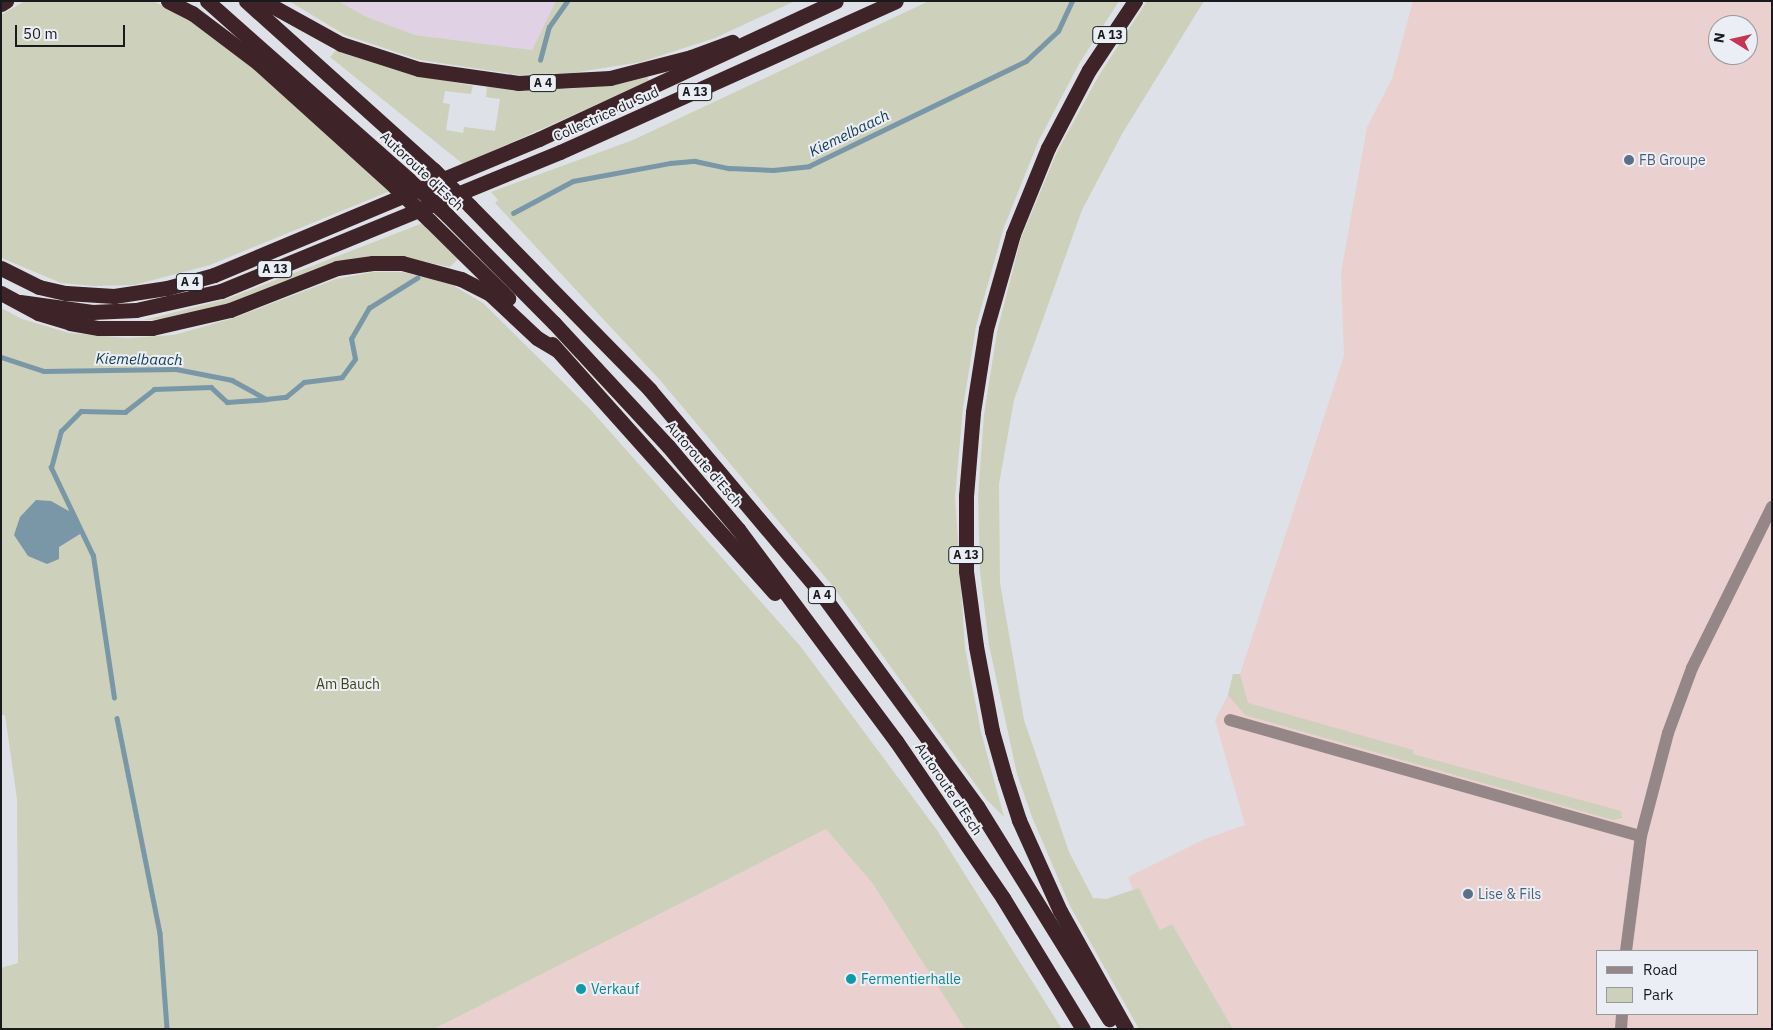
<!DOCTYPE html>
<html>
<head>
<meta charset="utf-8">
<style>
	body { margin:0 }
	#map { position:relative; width:1773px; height:1030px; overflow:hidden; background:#dee1e7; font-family:"IBM Plex Sans",sans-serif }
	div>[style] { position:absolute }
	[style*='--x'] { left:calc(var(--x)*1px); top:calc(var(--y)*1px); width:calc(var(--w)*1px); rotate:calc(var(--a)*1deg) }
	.commercial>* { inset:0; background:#e1d1e4 }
	.industrial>* { inset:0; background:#ebd0d0 }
	.green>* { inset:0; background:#cdd0ba }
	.water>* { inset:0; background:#7a97a7 }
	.stream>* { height:4.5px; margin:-2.25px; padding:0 2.25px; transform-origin:2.25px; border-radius:2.25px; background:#7a97a7 }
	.street>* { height:12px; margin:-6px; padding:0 6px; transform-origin:6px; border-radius:6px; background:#958687 }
	.highway>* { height:15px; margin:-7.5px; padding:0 7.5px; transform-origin:7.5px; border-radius:7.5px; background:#3e2428 }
	.highway-bridge>* { height:15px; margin:-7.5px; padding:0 7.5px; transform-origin:7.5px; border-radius:7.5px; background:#3e2428 }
	.dots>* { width:14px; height:14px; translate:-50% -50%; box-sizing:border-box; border:2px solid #ebeef4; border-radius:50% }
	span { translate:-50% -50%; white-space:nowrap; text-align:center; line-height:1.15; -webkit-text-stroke:4px #ebeef4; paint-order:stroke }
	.shield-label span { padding:1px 4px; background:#ebeef4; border:1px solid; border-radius:4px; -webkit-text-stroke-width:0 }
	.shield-label { font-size:12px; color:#191a1c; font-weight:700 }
	.street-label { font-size:14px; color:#191a1c }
	.service-label { font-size:14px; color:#4e5e75 }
	.left { translate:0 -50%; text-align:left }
	.park-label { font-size:14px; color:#404513 }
	.culture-label { font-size:14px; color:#0d838f }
	.water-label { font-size:15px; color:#103b4e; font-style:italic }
	.frame { position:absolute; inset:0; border:2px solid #191a1c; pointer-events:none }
	.legend { position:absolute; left:1596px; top:950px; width:162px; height:65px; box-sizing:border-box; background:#ebeef4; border:1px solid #97999e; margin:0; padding:6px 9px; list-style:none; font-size:15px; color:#191a1c }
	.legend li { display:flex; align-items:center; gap:10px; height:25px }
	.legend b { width:25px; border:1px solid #97999e }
	.north { position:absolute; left:1708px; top:15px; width:50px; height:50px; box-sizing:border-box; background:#ebeef4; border:1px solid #97999e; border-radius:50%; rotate:279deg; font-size:14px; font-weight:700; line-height:20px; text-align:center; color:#191a1c }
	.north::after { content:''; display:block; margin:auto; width:18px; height:22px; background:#c53554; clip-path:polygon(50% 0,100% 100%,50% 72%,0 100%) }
	.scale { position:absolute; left:15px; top:25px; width:110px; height:22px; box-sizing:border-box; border:2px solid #191a1c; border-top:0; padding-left:6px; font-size:15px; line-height:18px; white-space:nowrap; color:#191a1c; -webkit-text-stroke:4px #ebeef4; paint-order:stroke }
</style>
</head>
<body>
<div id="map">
	<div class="commercial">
		<i style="clip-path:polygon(338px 1px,556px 1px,532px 50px,415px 35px,367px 17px)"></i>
	</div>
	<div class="industrial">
		<i style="clip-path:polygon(evenodd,1413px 1px,1772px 1px,1772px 1029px,1233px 1029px,1172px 924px,1160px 930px,1139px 888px,1133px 890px,1128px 877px,1205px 839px,1245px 825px,1215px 720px,1228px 695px,1233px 674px,1240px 674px,1344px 356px,1341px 273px,1367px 127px,1392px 79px,1413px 1px,1718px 25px,1748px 25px,1748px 55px,1718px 55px,1718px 25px,1413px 1px,1597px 951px,1757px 951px,1757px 1014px,1597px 1014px,1597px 951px)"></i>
		<i style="clip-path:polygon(826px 829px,873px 884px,965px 1029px,434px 1029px)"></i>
	</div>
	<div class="green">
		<i style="clip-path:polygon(25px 1px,153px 1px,186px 18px,252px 67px,390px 191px,210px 265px,134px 285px,94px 286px,61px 283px,4px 259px,1px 256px,1px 15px)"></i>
		<i style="clip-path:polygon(289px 1px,338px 1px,367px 17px,415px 35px,532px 50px,556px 1px,795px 1px,715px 38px,641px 62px,572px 73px,520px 75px,420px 60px,345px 35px)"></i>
		<i style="clip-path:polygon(929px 1px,1119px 1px,1079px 64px,1039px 140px,1004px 227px,976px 326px,963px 408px,955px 497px,965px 648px,981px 732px,1004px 817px,986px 799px,831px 584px,660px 380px,495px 203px,498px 200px,491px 192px,633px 140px)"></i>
		<i style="clip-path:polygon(1147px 1px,1204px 1px,1122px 134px,1082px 210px,1014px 400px,999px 484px,1000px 583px,1024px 720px,1069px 852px,1093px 898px,1106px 899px,1139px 888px,1160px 930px,1172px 924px,1233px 1029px,1139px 1029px,1070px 906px,1032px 817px,1017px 774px,989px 645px,980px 571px,978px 496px,984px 415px,997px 332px,1021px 238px,1057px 152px,1098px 77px)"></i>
		<i style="clip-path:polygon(338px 48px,417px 75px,473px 86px,471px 94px,445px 91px,443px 103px,450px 104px,446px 130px,463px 133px,464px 127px,495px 131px,500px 99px,486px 97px,487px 87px,571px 89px,647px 76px,649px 81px,463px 164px,330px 57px)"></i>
		<i style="clip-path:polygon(423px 223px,458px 259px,450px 267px,403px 257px,171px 319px,144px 320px,227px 299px)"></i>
		<i style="clip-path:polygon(373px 272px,402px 272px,430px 278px,454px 286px,483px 303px,589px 408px,801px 647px,937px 830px,1062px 1029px,965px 1029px,873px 884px,826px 829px,434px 1029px,1px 1029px,1px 968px,18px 963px,17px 799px,5px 715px,1px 715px,1px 308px,22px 319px,69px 333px,128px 338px,174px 335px,234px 318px,336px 279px)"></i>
		<i style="clip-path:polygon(1233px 674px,1240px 674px,1248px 703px,1413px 750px,1413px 754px,1621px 811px,1622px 818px,1613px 820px,1245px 715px,1228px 695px)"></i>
	</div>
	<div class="water">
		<i style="clip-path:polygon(36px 500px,51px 501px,76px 515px,80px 534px,59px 547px,59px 559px,47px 564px,28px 556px,14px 535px,20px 517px)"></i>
	</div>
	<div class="stream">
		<i style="--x:540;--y:60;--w:34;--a:-75"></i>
		<i style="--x:549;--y:27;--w:32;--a:-55"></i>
		<i style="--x:513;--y:213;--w:68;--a:-28.1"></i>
		<i style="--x:573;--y:181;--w:99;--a:-10.5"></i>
		<i style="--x:670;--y:163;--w:25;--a:-5"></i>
		<i style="--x:695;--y:161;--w:35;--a:12"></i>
		<i style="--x:729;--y:168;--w:44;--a:2.6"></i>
		<i style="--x:773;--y:170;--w:36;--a:-6"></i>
		<i style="--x:809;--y:166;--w:241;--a:-25.8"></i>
		<i style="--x:1026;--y:61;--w:44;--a:-43.2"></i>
		<i style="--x:1058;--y:31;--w:33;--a:-65"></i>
		<i style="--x:1;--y:357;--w:45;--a:18"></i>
		<i style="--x:44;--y:371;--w:132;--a:-0.9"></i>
		<i style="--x:176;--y:369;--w:57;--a:11.1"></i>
		<i style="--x:232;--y:380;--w:39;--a:29"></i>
		<i style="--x:266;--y:399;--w:20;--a:-6"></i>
		<i style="--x:286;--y:397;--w:23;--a:-40"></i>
		<i style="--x:304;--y:382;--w:38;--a:-7"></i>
		<i style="--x:342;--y:377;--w:22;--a:-54"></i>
		<i style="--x:355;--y:359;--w:20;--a:-101"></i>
		<i style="--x:351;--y:339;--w:36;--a:-60"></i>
		<i style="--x:369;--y:308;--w:57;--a:-32"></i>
		<i style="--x:114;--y:698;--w:144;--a:-98.4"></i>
		<i style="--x:93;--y:556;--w:98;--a:-115.5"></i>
		<i style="--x:51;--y:468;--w:38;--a:-75"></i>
		<i style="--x:61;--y:431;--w:28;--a:-45"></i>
		<i style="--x:81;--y:411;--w:44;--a:1.3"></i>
		<i style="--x:125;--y:412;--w:37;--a:-38"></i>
		<i style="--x:154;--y:389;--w:57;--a:-2"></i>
		<i style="--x:211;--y:387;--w:22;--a:43"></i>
		<i style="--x:227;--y:402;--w:39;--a:-4"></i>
		<i style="--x:117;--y:718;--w:219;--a:78.7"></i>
		<i style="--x:160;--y:933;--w:96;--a:85.8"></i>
	</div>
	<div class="street">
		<i style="--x:1230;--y:720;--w:427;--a:15.8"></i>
		<i style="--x:1626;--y:951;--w:116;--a:-82.6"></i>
		<i style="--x:1641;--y:836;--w:106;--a:-75.3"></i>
		<i style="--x:1668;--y:733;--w:69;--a:-69.7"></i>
		<i style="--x:1692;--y:668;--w:180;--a:-63.6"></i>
		<i style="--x:1621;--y:1029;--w:15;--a:-86"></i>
	</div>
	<div class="highway">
		<i style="--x:168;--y:1;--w:27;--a:27"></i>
		<i style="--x:192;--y:13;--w:83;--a:37.1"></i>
		<i style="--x:258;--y:63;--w:183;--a:42.1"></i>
		<i style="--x:207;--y:1;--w:270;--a:41.5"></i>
		<i style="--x:246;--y:1;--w:253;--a:42"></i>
		<i style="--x:263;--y:1;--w:89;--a:28.9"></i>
		<i style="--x:341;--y:44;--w:82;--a:17.8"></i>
		<i style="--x:419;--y:69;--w:100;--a:8"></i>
		<i style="--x:518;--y:83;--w:92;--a:-3.1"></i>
		<i style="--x:610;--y:78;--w:84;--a:-14.5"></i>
		<i style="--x:691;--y:57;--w:44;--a:-20.1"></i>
		<i style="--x:1;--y:4;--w:6;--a:-31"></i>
		<i style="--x:470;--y:206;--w:257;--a:45.6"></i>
		<i style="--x:650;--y:390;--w:265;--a:49.9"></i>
		<i style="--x:821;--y:593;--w:264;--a:53.8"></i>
		<i style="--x:977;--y:806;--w:251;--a:58.2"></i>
		<i style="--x:447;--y:215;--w:152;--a:45.3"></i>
		<i style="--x:554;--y:323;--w:168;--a:47.2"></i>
		<i style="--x:668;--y:446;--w:109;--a:49.9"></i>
		<i style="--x:738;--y:529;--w:264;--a:53.3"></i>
		<i style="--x:896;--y:741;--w:190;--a:55.7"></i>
		<i style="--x:1003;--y:898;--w:153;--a:58.6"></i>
		<i style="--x:430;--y:221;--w:110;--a:44.6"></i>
		<i style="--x:1;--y:268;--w:42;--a:26.6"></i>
		<i style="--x:39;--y:287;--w:28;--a:13"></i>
		<i style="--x:66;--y:293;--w:48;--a:3.6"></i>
		<i style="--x:114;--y:296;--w:54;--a:-8.6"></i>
		<i style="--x:167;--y:288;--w:49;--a:-15.5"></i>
		<i style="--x:214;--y:275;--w:352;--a:-22.7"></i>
		<i style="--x:539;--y:139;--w:327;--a:-24.9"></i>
		<i style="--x:1;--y:293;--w:42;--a:28.4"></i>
		<i style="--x:38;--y:313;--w:34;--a:17"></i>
		<i style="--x:70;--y:323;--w:29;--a:10"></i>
		<i style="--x:99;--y:328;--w:53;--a:0"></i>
		<i style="--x:152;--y:328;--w:80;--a:-13"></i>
		<i style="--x:230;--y:310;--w:115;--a:-21.4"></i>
		<i style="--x:337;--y:268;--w:36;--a:-8"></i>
		<i style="--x:373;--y:263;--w:29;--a:0"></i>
		<i style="--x:402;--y:263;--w:61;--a:15.2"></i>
		<i style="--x:461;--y:279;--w:33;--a:27"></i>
		<i style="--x:490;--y:294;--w:64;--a:43.1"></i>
		<i style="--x:537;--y:338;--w:23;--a:31"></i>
		<i style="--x:20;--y:302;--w:73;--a:7.9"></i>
		<i style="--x:92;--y:312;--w:44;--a:-2.6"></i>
		<i style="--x:136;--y:310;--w:87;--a:-12.6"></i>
		<i style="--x:221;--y:291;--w:366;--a:-22.3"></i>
		<i style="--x:560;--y:152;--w:368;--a:-24.2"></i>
		<i style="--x:552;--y:344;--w:334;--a:48.2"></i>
		<i style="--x:1126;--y:1029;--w:135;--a:-119.2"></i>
		<i style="--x:1060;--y:911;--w:100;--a:-114.3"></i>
		<i style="--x:1019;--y:820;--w:45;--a:-108"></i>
		<i style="--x:1005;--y:777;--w:48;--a:-105.8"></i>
		<i style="--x:992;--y:731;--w:86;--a:-100.7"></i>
		<i style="--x:976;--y:646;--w:76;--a:-97.6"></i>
		<i style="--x:966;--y:571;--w:75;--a:-90"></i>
		<i style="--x:966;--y:496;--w:84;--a:-85.2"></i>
		<i style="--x:973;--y:412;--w:84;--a:-81.1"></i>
		<i style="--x:986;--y:329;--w:99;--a:-74.1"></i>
		<i style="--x:1013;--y:234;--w:93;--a:-67.9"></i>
		<i style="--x:1048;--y:148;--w:88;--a:-62.3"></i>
		<i style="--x:1089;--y:70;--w:83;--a:-56.3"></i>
	</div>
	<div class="highway-bridge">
		<i style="--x:434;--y:170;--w:51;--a:45"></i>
		<i style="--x:409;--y:180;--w:52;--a:42.6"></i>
		<i style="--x:394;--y:186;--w:50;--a:44.2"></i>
	</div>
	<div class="dots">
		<i style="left:1629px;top:160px;background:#5c6f8a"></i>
		<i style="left:1468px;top:894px;background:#5c6f8a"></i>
		<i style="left:851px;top:979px;background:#0f9aa8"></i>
		<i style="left:581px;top:989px;background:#0f9aa8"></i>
	</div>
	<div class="shield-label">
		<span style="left:1110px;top:35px">A 13</span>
		<span style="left:543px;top:83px">A 4</span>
		<span style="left:695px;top:92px">A 13</span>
		<span style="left:275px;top:269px">A 13</span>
		<span style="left:190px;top:282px">A 4</span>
		<span style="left:966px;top:555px">A 13</span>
		<span style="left:822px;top:595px">A 4</span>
	</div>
	<div class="street-label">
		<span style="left:606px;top:114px;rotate:-24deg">Collectrice du Sud</span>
		<span style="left:422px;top:171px;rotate:43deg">Autoroute d'Esch</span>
		<span style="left:704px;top:464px;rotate:49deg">Autoroute d'Esch</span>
		<span style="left:949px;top:789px;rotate:56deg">Autoroute d'Esch</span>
	</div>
	<div class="service-label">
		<span class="left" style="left:1639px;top:160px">FB Groupe</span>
		<span class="left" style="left:1478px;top:894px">Lise &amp; Fils</span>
	</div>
	<div class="park-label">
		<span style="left:348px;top:684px">Am Bauch</span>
	</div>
	<div class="culture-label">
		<span class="left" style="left:861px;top:979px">Fermentierhalle</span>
		<span class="left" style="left:591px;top:989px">Verkauf</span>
	</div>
	<div class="water-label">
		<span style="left:849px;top:133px;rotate:-26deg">Kiemelbaach</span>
		<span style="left:139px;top:359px;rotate:1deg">Kiemelbaach</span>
	</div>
	<div class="frame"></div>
	<ul class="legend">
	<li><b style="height:6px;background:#958687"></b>Road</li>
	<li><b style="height:14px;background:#cdd0ba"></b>Park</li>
	</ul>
	<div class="north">N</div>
	<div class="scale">50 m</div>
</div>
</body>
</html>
